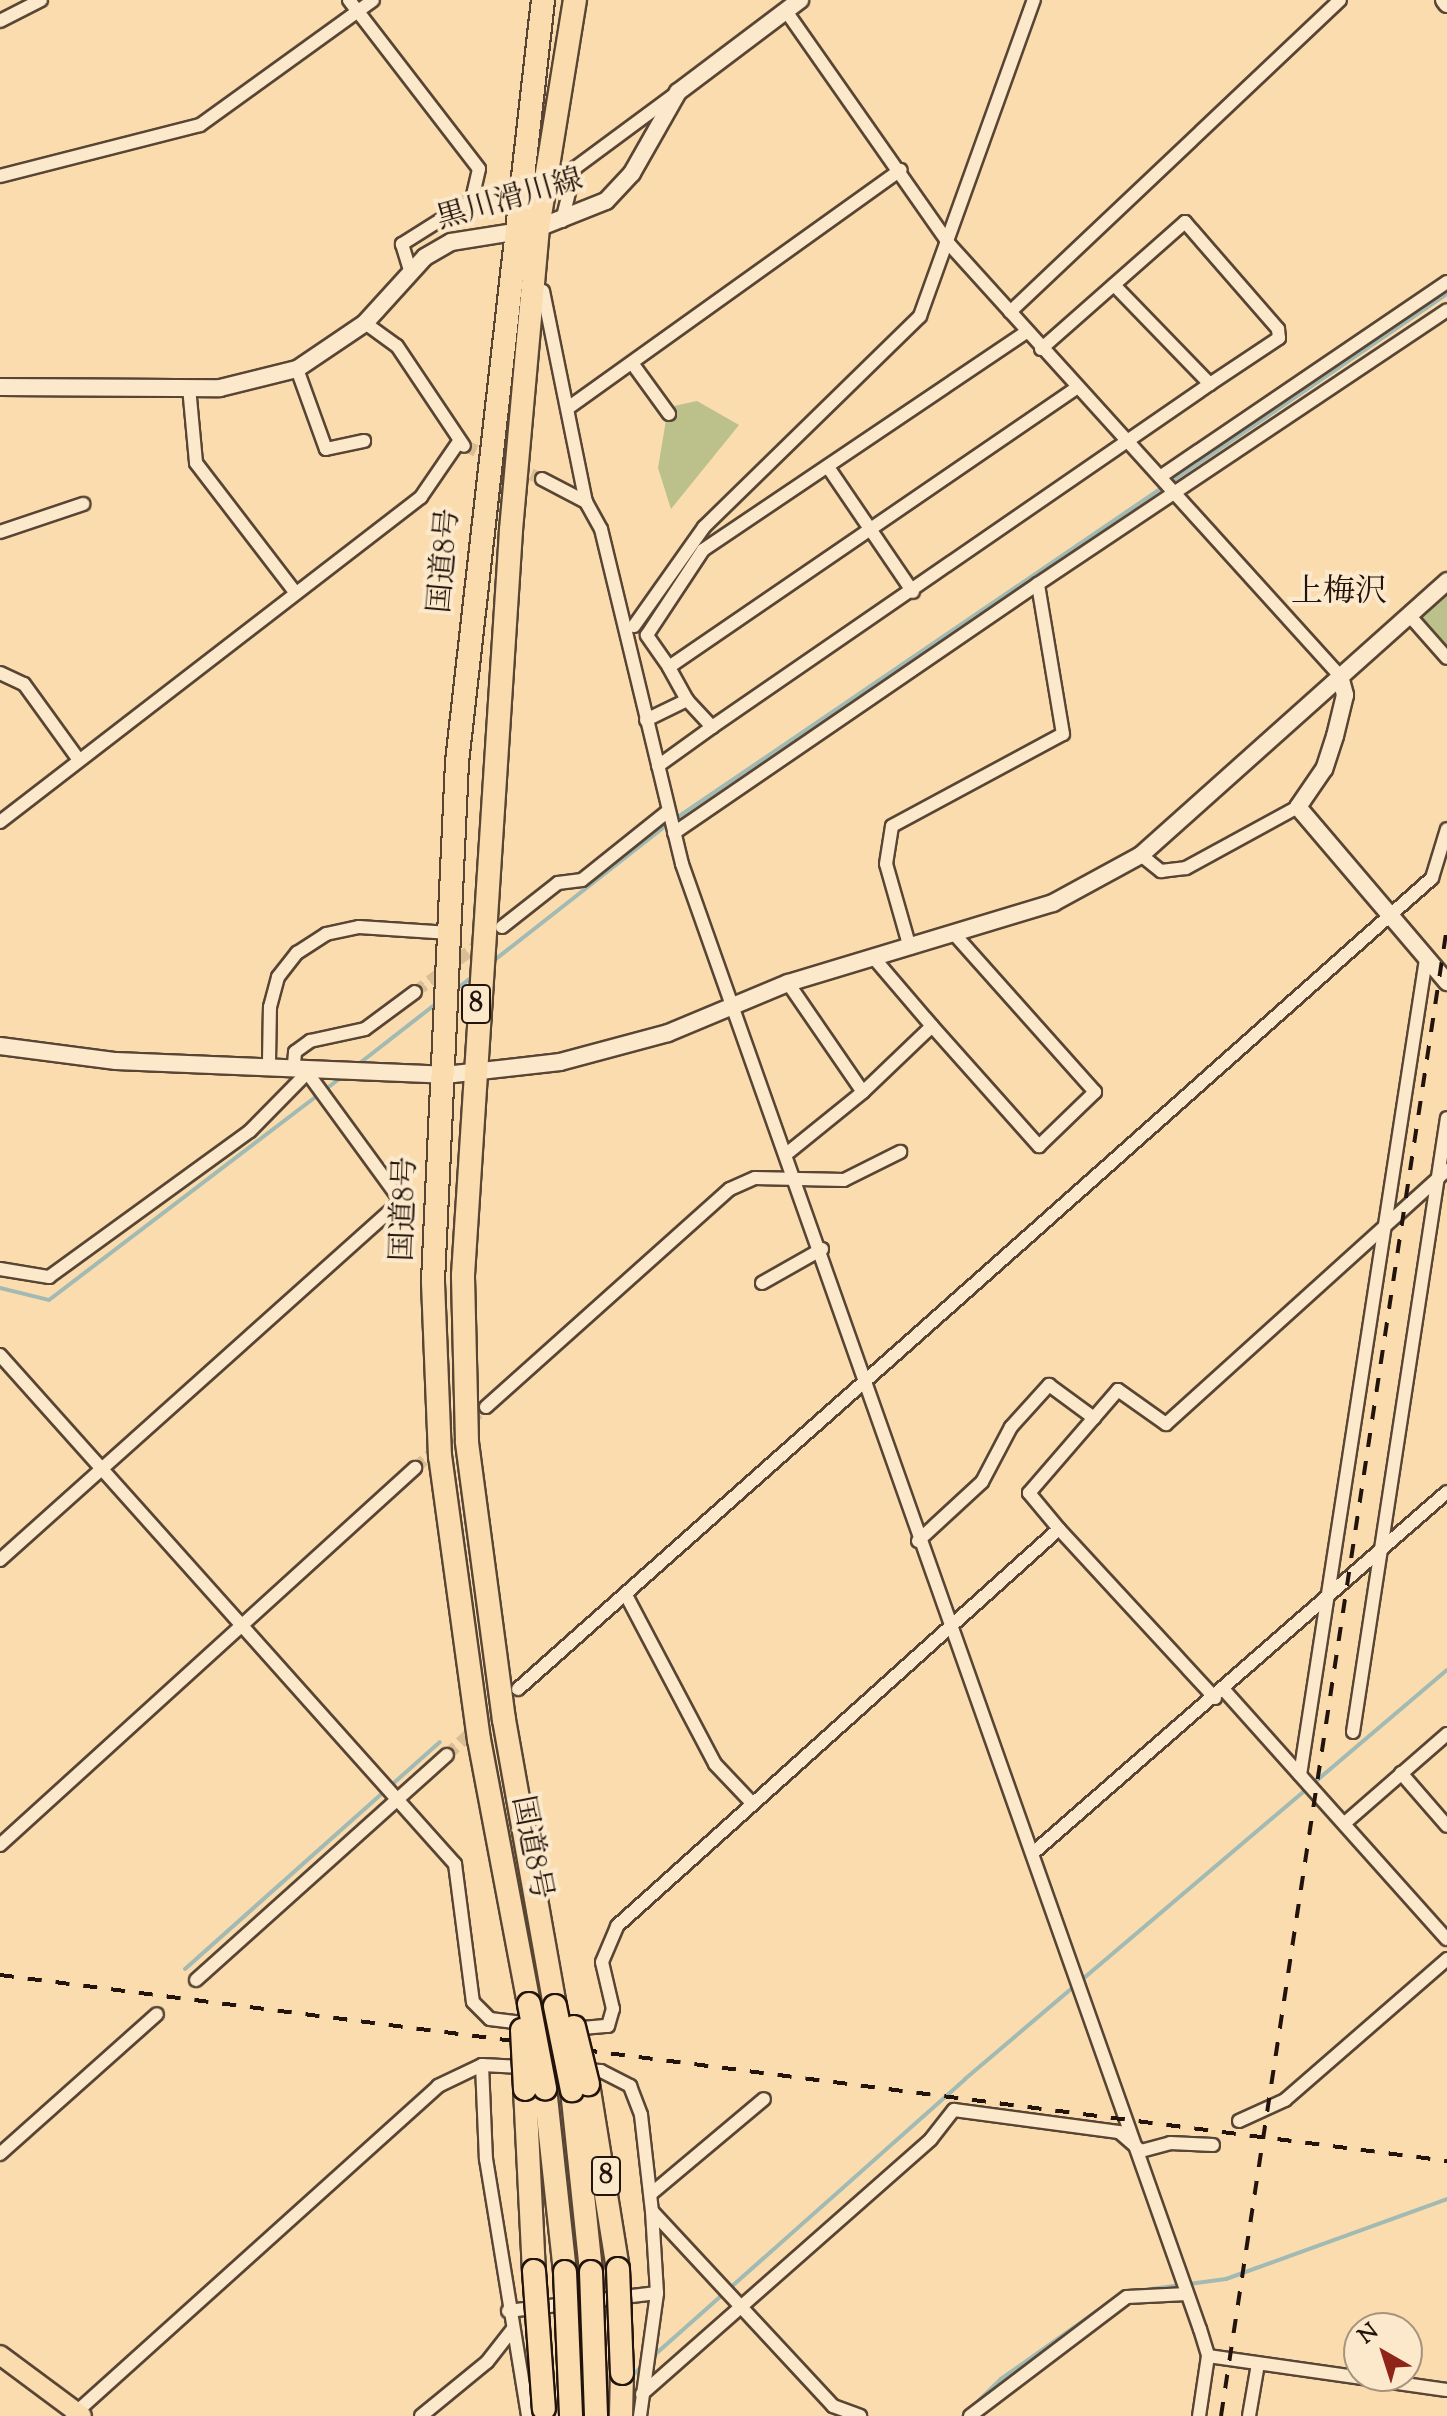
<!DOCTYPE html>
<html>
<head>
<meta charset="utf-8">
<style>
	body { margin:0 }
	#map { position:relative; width:1447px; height:2416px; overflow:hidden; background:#fadcae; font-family:"Sorts Mill Goudy","Noto Serif JP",serif }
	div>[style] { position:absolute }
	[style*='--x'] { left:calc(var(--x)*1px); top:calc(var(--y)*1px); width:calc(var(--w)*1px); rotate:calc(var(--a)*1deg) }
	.green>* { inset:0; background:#bcc18c }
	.stream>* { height:4px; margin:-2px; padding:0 2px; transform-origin:2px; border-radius:2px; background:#a1bab3 }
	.street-tunnel>* { height:12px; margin-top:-6px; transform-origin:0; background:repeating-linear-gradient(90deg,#dabe96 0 12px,transparent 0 18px) }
	.roads { filter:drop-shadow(2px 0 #584534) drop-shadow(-2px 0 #584534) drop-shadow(0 2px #584534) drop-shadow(0 -2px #584534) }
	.street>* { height:12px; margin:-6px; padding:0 6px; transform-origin:6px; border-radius:6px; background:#fce8ca }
	.secondary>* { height:16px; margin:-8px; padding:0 8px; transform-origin:8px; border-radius:8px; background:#fce8ca }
	.primary>* { height:18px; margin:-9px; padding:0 9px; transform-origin:9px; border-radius:9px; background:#fadcae }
	.highway>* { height:22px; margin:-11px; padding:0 11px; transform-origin:11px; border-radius:11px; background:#fadcae }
	.rail>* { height:4px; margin-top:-2px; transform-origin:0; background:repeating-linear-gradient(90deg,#22130c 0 14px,transparent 0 28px) }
	.bridges { filter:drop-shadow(2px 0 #22130c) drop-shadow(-2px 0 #22130c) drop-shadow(0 2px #22130c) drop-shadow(0 -2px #22130c) }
	.highway-bridge>* { height:22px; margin:-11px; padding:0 11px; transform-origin:11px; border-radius:11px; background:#fadcae }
	span { translate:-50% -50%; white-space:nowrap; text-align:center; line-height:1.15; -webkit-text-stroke:8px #fce8ca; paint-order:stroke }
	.shield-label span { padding:2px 6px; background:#fce8ca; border:2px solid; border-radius:6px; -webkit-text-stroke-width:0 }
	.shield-label { font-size:28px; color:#22130c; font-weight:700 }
	.street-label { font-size:30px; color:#22130c }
	.neighbourhood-label { font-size:32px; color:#22130c }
	.north { position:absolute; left:1343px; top:2312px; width:80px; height:80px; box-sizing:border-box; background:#fce8ca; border:2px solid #a5937e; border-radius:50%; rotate:321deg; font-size:22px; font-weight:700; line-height:32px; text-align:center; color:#22130c }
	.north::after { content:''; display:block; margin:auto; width:28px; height:36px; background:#8f2418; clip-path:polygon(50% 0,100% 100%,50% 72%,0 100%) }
</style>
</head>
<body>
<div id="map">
	<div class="green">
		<i style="clip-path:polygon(697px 401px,739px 425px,671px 509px,658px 468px,666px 420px,674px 406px)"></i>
		<i style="clip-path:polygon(1447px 595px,1447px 651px,1421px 618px)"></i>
	</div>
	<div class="stream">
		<i style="--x:675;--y:819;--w:934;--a:-34.22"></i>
		<i style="--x:492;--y:962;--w:224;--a:-38.1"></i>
		<i style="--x:454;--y:991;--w:23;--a:-38"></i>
		<i style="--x:356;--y:1066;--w:103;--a:-37.9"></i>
		<i style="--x:0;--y:1288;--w:50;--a:13.8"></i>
		<i style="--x:49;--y:1300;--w:368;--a:-37.3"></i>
		<i style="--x:185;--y:1969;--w:341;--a:-41.7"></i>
		<i style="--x:650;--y:2359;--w:421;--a:-41.6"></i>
		<i style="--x:965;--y:2079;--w:632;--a:-40.32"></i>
		<i style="--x:629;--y:2378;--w:20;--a:-41"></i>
		<i style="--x:963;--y:2416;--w:53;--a:-44.2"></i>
		<i style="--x:1001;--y:2379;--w:148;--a:-35.4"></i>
		<i style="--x:1122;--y:2293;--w:105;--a:-7.7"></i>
		<i style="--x:1226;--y:2279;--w:235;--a:-19.9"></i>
	</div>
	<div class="street-tunnel">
		<i style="--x:465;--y:446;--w:84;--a:23.2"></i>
		<i style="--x:415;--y:992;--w:89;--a:-36.7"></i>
		<i style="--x:415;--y:1468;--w:94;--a:-40.7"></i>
		<i style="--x:447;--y:1755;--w:97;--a:-42.9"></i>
	</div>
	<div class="roads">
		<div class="street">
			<i style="--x:349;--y:0;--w:213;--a:52.4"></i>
			<i style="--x:479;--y:169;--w:32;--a:103"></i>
			<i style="--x:472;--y:200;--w:83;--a:147.8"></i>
			<i style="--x:402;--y:244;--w:28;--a:73"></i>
			<i style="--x:786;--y:11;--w:286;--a:55"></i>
			<i style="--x:950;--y:245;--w:581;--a:47.86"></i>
			<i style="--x:0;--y:21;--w:46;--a:-27.1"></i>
			<i style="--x:0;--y:176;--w:206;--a:-14.3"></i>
			<i style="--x:200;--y:125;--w:213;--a:-35.8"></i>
			<i style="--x:562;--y:221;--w:55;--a:-76.2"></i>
			<i style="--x:575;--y:168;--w:124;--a:-36.5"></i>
			<i style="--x:543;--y:291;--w:215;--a:78.5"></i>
			<i style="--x:1010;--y:312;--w:454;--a:-43.4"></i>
			<i style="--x:365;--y:323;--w:39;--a:36"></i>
			<i style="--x:397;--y:346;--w:120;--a:56.2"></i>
			<i style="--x:1041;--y:349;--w:192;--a:-41.4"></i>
			<i style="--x:1185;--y:222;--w:142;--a:49"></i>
			<i style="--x:1278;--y:329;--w:9;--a:84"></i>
			<i style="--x:1279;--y:338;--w:83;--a:146.3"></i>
			<i style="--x:632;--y:363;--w:63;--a:54"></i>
			<i style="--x:297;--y:369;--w:85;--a:70.1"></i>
			<i style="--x:326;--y:449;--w:39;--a:-12"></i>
			<i style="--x:189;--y:387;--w:76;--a:84.7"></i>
			<i style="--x:196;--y:463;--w:163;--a:52.5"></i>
			<i style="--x:568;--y:408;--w:409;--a:-35.6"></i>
			<i style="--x:828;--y:467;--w:151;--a:55.8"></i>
			<i style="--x:1160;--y:477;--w:347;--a:-34.2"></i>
			<i style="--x:542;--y:479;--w:50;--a:27.6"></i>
			<i style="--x:586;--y:502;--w:31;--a:61"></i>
			<i style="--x:601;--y:529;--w:345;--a:76.4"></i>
			<i style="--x:682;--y:864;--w:1554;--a:70.53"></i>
			<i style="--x:1200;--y:2329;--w:28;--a:73"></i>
			<i style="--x:1208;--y:2356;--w:61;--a:98.5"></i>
			<i style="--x:0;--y:532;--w:88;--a:-18.6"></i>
			<i style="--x:1409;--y:615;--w:57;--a:48.5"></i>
			<i style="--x:634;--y:626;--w:121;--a:-54.7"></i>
			<i style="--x:704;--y:527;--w:302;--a:-44.3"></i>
			<i style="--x:920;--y:316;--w:336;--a:-70.2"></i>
			<i style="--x:669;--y:667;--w:39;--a:-125"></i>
			<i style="--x:647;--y:635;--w:102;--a:-56.6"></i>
			<i style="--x:703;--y:550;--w:390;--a:-34"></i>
			<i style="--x:0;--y:673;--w:26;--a:25"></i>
			<i style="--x:24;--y:684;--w:94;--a:54.1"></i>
			<i style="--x:687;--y:700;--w:37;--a:47"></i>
			<i style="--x:712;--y:727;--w:605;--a:-34.56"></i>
			<i style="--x:1210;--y:384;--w:138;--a:-134.1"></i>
			<i style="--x:646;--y:720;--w:46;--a:-26"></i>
			<i style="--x:687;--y:700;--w:38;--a:-119"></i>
			<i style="--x:669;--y:667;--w:494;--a:-34.4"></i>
			<i style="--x:658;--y:766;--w:67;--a:-35.8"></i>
			<i style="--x:0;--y:822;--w:532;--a:-37.67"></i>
			<i style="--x:421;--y:497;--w:65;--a:-55.6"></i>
			<i style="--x:674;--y:833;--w:441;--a:-34.4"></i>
			<i style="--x:1141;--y:855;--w:26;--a:39"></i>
			<i style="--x:1161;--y:871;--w:25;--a:-7"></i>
			<i style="--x:1186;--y:868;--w:128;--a:-28.6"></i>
			<i style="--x:502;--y:927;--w:71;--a:-38.2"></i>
			<i style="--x:558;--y:883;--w:24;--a:-7"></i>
			<i style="--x:582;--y:880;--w:110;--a:-38.7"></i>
			<i style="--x:910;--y:948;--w:87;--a:-105.9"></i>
			<i style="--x:886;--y:864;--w:38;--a:-81"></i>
			<i style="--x:892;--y:826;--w:194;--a:-28.3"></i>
			<i style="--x:1063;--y:734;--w:152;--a:-99.5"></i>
			<i style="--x:1038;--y:584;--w:492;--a:-33.8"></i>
			<i style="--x:788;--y:983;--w:132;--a:55.5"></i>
			<i style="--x:863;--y:1092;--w:95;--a:141"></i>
			<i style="--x:932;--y:1026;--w:161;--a:48.3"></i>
			<i style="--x:1039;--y:1146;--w:78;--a:-44"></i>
			<i style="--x:1095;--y:1092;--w:209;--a:-131.7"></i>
			<i style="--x:269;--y:1062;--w:55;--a:-89"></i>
			<i style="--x:270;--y:1007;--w:31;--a:-75"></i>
			<i style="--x:278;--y:977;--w:31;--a:-52"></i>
			<i style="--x:297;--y:953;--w:35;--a:-33"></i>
			<i style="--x:326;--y:934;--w:34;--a:-12"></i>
			<i style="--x:359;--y:927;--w:91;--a:3.8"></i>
			<i style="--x:294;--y:1064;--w:12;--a:-85"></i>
			<i style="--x:295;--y:1052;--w:19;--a:-36"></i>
			<i style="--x:310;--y:1041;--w:56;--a:-12.3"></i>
			<i style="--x:365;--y:1029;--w:62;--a:-36.5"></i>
			<i style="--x:863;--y:1092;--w:95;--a:-43.7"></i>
			<i style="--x:932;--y:1026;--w:89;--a:-130.5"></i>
			<i style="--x:0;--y:1269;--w:50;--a:9.3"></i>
			<i style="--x:49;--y:1277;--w:248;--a:-36"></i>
			<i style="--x:250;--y:1131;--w:86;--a:-45.5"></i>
			<i style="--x:762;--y:1283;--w:69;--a:-29.5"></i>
			<i style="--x:0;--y:1355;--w:683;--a:48.21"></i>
			<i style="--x:455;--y:1864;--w:139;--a:82.6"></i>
			<i style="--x:473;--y:2002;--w:24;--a:45"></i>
			<i style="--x:490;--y:2019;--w:39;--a:7"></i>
			<i style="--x:486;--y:1407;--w:327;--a:-41.8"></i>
			<i style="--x:730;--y:1189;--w:27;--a:-24"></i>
			<i style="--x:755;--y:1178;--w:89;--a:1.3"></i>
			<i style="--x:844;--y:1180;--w:63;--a:-26.6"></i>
			<i style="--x:1059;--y:1529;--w:230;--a:47.3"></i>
			<i style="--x:918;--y:1541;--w:87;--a:-42.7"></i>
			<i style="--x:982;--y:1482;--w:62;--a:-62.2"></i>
			<i style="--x:1011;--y:1427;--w:57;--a:-47.9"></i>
			<i style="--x:1049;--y:1385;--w:56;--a:36.3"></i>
			<i style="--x:0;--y:1560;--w:538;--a:-41.84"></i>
			<i style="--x:401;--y:1201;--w:155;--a:-126.1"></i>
			<i style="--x:626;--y:1595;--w:191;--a:62.2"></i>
			<i style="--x:715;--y:1764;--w:55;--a:46.5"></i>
			<i style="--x:518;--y:1689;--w:1222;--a:-41.58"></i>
			<i style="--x:1432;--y:878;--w:51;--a:-73"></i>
			<i style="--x:1224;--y:1690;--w:334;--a:48.2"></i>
			<i style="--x:1353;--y:1732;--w:621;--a:-81.3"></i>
			<i style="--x:1401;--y:1773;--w:70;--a:49"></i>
			<i style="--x:1300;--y:1775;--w:826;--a:-81.22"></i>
			<i style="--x:1346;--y:1822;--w:134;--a:-41.1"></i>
			<i style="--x:0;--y:1845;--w:561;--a:-42.25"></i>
			<i style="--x:1033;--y:1853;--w:549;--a:-41.09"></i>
			<i style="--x:196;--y:1980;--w:337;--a:-41.9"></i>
			<i style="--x:571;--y:2029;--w:37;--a:-5"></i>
			<i style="--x:608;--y:2026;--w:18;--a:-74"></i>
			<i style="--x:613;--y:2009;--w:48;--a:-103.2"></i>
			<i style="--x:602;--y:1962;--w:39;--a:-67"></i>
			<i style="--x:617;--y:1926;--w:594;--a:-41.93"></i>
			<i style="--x:1059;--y:1529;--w:47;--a:-129.8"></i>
			<i style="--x:1029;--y:1493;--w:136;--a:-49.2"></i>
			<i style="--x:1118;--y:1390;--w:59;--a:35.3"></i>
			<i style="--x:1166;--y:1424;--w:379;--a:-42.1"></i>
			<i style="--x:482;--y:2065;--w:119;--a:2.9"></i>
			<i style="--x:601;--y:2071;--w:33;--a:27"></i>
			<i style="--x:630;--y:2086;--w:31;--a:69"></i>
			<i style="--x:641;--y:2115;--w:97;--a:83.5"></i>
			<i style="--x:652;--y:2211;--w:266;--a:47.1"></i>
			<i style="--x:833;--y:2406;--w:29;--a:20"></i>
			<i style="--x:1239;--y:2121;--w:51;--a:-24.5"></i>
			<i style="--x:1285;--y:2100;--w:215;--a:-41"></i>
			<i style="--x:0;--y:2154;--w:210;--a:-41.7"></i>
			<i style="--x:652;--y:2193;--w:146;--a:-40"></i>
			<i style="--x:508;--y:2311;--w:150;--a:-6.9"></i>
			<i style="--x:1208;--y:2356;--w:241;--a:8.1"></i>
			<i style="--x:642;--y:2394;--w:385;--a:-41.4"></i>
			<i style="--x:931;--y:2139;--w:37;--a:-52"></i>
			<i style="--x:954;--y:2110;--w:166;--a:7.6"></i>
			<i style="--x:1119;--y:2132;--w:29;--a:41"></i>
			<i style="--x:1141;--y:2151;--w:30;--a:-15"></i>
			<i style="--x:1170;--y:2143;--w:43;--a:2.7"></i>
			<i style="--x:72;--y:2416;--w:493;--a:-42"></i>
			<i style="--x:438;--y:2086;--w:49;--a:-25.5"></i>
			<i style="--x:482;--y:2065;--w:94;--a:87.6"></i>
			<i style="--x:486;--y:2159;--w:260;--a:80.7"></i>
			<i style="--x:421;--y:2416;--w:85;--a:-39.3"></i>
			<i style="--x:487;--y:2362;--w:41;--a:-52"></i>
			<i style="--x:640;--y:2416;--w:124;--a:-82.1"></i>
			<i style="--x:657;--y:2293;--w:82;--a:-93.5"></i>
			<i style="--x:970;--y:2416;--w:197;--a:-37.2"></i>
			<i style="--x:1127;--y:2297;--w:60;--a:-2.9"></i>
			<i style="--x:1249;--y:2416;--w:53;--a:-80.2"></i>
		</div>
		<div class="secondary">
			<i style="--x:1444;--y:0;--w:5;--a:53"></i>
			<i style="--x:0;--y:387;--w:220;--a:0.3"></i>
			<i style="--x:220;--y:388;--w:79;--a:-13.9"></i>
			<i style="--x:297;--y:369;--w:82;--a:-34.1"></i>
			<i style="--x:365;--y:323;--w:89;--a:-47.7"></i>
			<i style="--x:425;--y:257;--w:30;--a:-30"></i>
			<i style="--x:451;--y:242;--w:88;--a:-9.1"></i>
			<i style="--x:538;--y:228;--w:73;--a:-21.7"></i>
			<i style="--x:606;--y:201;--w:38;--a:-47"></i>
			<i style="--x:632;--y:173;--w:93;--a:-60.4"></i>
			<i style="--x:678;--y:92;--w:153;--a:-37"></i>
			<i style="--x:1340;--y:676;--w:20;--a:75"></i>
			<i style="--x:1345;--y:695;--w:42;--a:103.7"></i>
			<i style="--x:1335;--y:736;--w:35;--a:108"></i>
			<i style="--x:1324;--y:769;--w:46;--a:124.4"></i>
			<i style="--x:1298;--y:807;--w:230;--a:49.6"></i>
			<i style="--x:0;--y:1046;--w:117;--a:7.4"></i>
			<i style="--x:116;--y:1061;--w:329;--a:2.4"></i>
			<i style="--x:445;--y:1075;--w:116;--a:-6.4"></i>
			<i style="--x:560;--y:1062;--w:112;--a:-15"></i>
			<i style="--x:668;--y:1033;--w:130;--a:-22.6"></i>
			<i style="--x:788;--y:983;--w:277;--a:-16.8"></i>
			<i style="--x:1053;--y:903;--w:100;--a:-28.6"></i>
			<i style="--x:1141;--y:855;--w:411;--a:-41.8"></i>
		</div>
		<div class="primary">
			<i style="--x:0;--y:2355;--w:102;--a:36.6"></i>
		</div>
		<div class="highway">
			<i style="--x:529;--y:2004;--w:269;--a:-100.7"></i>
			<i style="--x:479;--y:1740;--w:286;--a:-97.8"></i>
			<i style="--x:440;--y:1457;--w:176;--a:-92.3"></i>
			<i style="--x:433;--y:1281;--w:520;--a:-87.35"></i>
			<i style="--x:457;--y:762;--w:767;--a:-83.56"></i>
			<i style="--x:555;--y:2006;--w:291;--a:-100.1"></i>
			<i style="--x:504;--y:1720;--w:281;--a:-97.6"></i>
			<i style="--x:467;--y:1441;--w:166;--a:-91.4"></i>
			<i style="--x:463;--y:1275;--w:747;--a:-86.31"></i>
			<i style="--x:511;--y:530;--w:303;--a:-84.9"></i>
			<i style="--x:538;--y:228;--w:231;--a:-80.8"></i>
			<i style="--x:588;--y:2084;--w:187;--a:80.8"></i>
			<i style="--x:545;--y:2088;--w:185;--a:83.8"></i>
			<i style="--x:525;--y:2089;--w:182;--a:87.2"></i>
			<i style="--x:572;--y:2090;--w:183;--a:84"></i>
			<i style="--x:621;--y:2416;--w:43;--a:-88.7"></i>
		</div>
	</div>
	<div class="rail">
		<i style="--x:0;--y:1975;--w:1459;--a:7.32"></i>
		<i style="--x:1221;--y:2416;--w:1506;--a:-81.37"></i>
	</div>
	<div class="bridges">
		<div class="highway-bridge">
			<i style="--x:529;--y:2004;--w:86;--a:79.2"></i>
			<i style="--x:555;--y:2006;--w:86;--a:78.6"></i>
			<i style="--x:574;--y:2027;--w:59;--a:76.2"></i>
			<i style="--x:522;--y:2030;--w:59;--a:87.1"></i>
			<i style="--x:618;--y:2269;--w:104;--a:87.8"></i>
			<i style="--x:534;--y:2271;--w:138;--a:85.9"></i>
			<i style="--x:565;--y:2272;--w:144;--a:87.6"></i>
			<i style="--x:591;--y:2272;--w:144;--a:88"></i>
		</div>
	</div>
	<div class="shield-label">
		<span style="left:476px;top:1004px">8</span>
		<span style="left:606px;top:2176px">8</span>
	</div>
	<div class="street-label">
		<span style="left:510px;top:201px;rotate:-16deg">黒川滑川線</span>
		<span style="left:446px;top:561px;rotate:-85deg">国道8号</span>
		<span style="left:406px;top:1209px;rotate:-88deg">国道8号</span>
		<span style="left:530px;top:1848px;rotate:79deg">国道8号</span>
	</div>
	<div class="neighbourhood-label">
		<span style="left:1339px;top:593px">上梅沢</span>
	</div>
	<div class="north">N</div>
</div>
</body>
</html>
